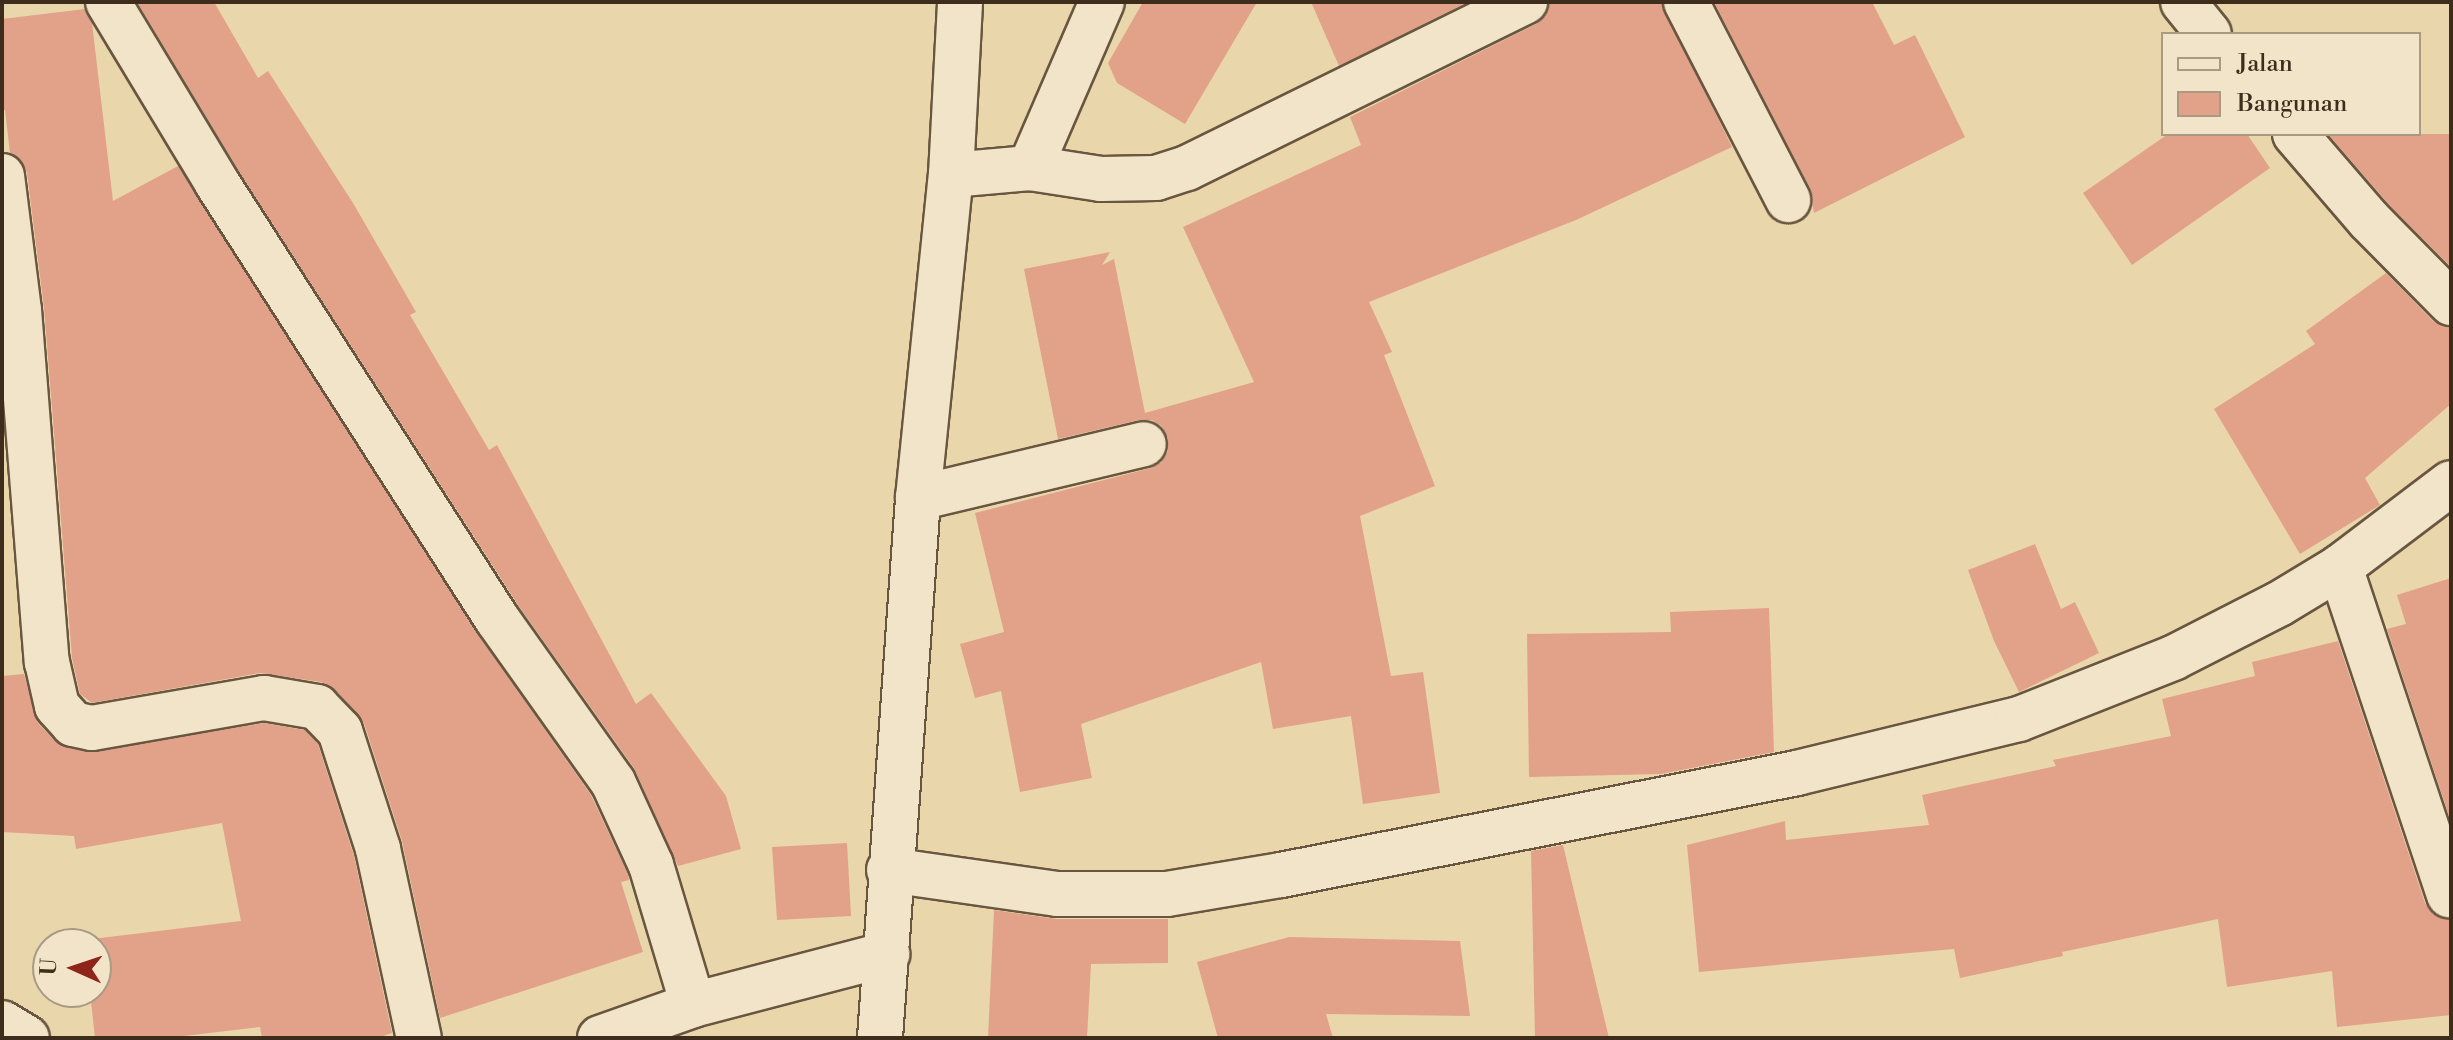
<!DOCTYPE html>
<html>
<head>
<meta charset="utf-8">
<style>
	body { margin:0 }
	#map { position:relative; width:2453px; height:1040px; overflow:hidden; background:#ead6ab; font-family:"Libre Bodoni",serif }
	div>[style] { position:absolute }
	[style*='--x'] { left:calc(var(--x)*1px); top:calc(var(--y)*1px); width:calc(var(--w)*1px); rotate:calc(var(--a)*1deg) }
	.building>* { inset:0; background:#e1a289 }
	.roads { filter:drop-shadow(2px 0 #695640) drop-shadow(-2px 0 #695640) drop-shadow(0 2px #695640) drop-shadow(0 -2px #695640) }
	.minor>* { height:44px; margin:-22px; padding:0 22px; transform-origin:22px; border-radius:22px; background:#f1e4c8 }
	.tertiary>* { height:44px; margin:-22px; padding:0 22px; transform-origin:22px; border-radius:22px; background:#f1e4c8 }
	span { translate:-50% -50%; white-space:nowrap; text-align:center; line-height:1.15; -webkit-text-stroke:6px #f1e4c8; paint-order:stroke }
	.frame { position:absolute; inset:0; border:4px solid #3e2c1d; pointer-events:none }
	.legend { position:absolute; left:2161px; top:32px; width:260px; height:104px; box-sizing:border-box; background:#f1e4c8; border:2px solid #a99a84; margin:0; padding:10px 14px; list-style:none; font-size:24px; color:#3e2c1d }
	.legend li { display:flex; align-items:center; gap:16px; height:40px }
	.legend b { width:40px; border:2px solid #a99a84 }
	.north { position:absolute; left:32px; top:928px; width:80px; height:80px; box-sizing:border-box; background:#f1e4c8; border:2px solid #a99a84; border-radius:50%; rotate:273deg; font-size:22px; font-weight:700; line-height:32px; text-align:center; color:#3e2c1d }
	.north::after { content:''; display:block; margin:auto; width:28px; height:36px; background:#8f2418; clip-path:polygon(50% 0,100% 100%,50% 72%,0 100%) }
</style>
</head>
<body>
<div id="map">
	<div class="building">
		<i style="clip-path:polygon(137px 2px,214px 2px,258px 78px,268px 71px,353px 203px,416px 312px,410px 315px,489px 450px,497px 445px,636px 704px,651px 693px,726px 796px,741px 849px,678px 866px,634px 768px,518px 605px,238px 170px)"></i>
		<i style="clip-path:polygon(1143px 2px,1257px 2px,1185px 124px,1117px 83px,1108px 63px)"></i>
		<i style="clip-path:polygon(1311px 2px,1468px 2px,1339px 66px)"></i>
		<i style="clip-path:polygon(1550px 2px,1661px 2px,1732px 147px,1576px 220px,1369px 302px,1392px 352px,1384px 355px,1435px 486px,1360px 516px,1391px 676px,1423px 672px,1440px 793px,1363px 804px,1351px 716px,1273px 729px,1261px 662px,1081px 724px,1092px 778px,1020px 792px,1001px 691px,975px 698px,960px 644px,1004px 632px,975px 513px,1151px 468px,1161px 463px,1168px 452px,1168px 439px,1162px 426px,1152px 420px,1139px 420px,1058px 439px,1024px 269px,1110px 252px,1102px 265px,1114px 259px,1145px 413px,1254px 382px,1183px 227px,1361px 145px,1350px 117px,1536px 24px,1546px 15px)"></i>
		<i style="clip-path:polygon(1714px 2px,1872px 2px,1894px 45px,1915px 35px,1965px 137px,1814px 213px,1810px 189px)"></i>
		<i style="clip-path:polygon(85px 9px,92px 23px,113px 201px,178px 166px,476px 632px,591px 795px,628px 874px,629px 880px,621px 882px,643px 952px,440px 1018px,402px 841px,364px 723px,335px 690px,321px 682px,260px 673px,92px 703px,80px 694px,72px 658px,44px 308px,27px 173px,21px 160px,10px 153px,5px 110px,2px 110px,2px 19px)"></i>
		<i style="clip-path:polygon(2168px 134px,2247px 134px,2270px 168px,2132px 265px,2083px 193px)"></i>
		<i style="clip-path:polygon(2328px 134px,2451px 134px,2451px 267px,2391px 207px)"></i>
		<i style="clip-path:polygon(2386px 273px,2433px 321px,2451px 327px,2451px 404px,2365px 478px,2380px 505px,2300px 554px,2214px 409px,2315px 344px,2306px 331px)"></i>
		<i style="clip-path:polygon(2035px 544px,2061px 609px,2075px 602px,2099px 653px,2019px 692px,1994px 641px,1968px 570px)"></i>
		<i style="clip-path:polygon(2451px 578px,2451px 822px,2387px 629px,2406px 624px,2397px 595px)"></i>
		<i style="clip-path:polygon(1769px 608px,1774px 752px,1661px 774px,1529px 777px,1527px 634px,1671px 632px,1670px 612px)"></i>
		<i style="clip-path:polygon(2338px 641px,2425px 903px,2433px 914px,2451px 919px,2451px 1015px,2337px 1027px,2332px 971px,2227px 987px,2218px 919px,2062px 952px,2063px 956px,1960px 978px,1954px 949px,1699px 972px,1687px 845px,1785px 821px,1786px 840px,1929px 825px,1922px 795px,2056px 766px,2053px 760px,2171px 736px,2162px 699px,2255px 676px,2252px 662px)"></i>
		<i style="clip-path:polygon(24px 674px,38px 723px,55px 741px,87px 752px,264px 723px,305px 730px,318px 744px,354px 856px,392px 1033px,377px 1038px,262px 1038px,260px 1027px,167px 1038px,95px 1038px,90px 992px,96px 992px,96px 944px,85px 944px,84px 940px,241px 921px,222px 823px,76px 849px,74px 836px,2px 832px,2px 676px)"></i>
		<i style="clip-path:polygon(847px 843px,851px 916px,777px 920px,772px 847px)"></i>
		<i style="clip-path:polygon(1563px 845px,1609px 1038px,1535px 1038px,1531px 851px)"></i>
		<i style="clip-path:polygon(994px 910px,1057px 919px,1168px 919px,1168px 963px,1091px 964px,1087px 1038px,988px 1038px)"></i>
		<i style="clip-path:polygon(1289px 937px,1460px 941px,1470px 1016px,1326px 1014px,1333px 1038px,1218px 1038px,1197px 962px)"></i>
	</div>
	<div class="roads">
		<div class="minor">
			<i style="--x:108;--y:2;--w:211;--a:58.9"></i>
			<i style="--x:217;--y:183;--w:518;--a:57.29"></i>
			<i style="--x:497;--y:619;--w:200;--a:54.6"></i>
			<i style="--x:613;--y:782;--w:91;--a:65.4"></i>
			<i style="--x:651;--y:865;--w:146;--a:73.3"></i>
			<i style="--x:1686;--y:2;--w:223;--a:62.7"></i>
			<i style="--x:2183;--y:2;--w:41;--a:50.9"></i>
			<i style="--x:2295;--y:134;--w:113;--a:49.3"></i>
			<i style="--x:2369;--y:220;--w:117;--a:45.3"></i>
			<i style="--x:1030;--y:168;--w:181;--a:-66.6"></i>
			<i style="--x:951;--y:175;--w:79;--a:-5.1"></i>
			<i style="--x:1030;--y:168;--w:72;--a:8.8"></i>
			<i style="--x:1101;--y:179;--w:55;--a:-1"></i>
			<i style="--x:1156;--y:178;--w:33;--a:-18"></i>
			<i style="--x:1187;--y:168;--w:377;--a:-26.2"></i>
			<i style="--x:2;--y:176;--w:135;--a:82.8"></i>
			<i style="--x:19;--y:310;--w:353;--a:85.5"></i>
			<i style="--x:47;--y:662;--w:45;--a:77.2"></i>
			<i style="--x:57;--y:706;--w:24;--a:48"></i>
			<i style="--x:73;--y:724;--w:19;--a:12"></i>
			<i style="--x:92;--y:728;--w:175;--a:-9.9"></i>
			<i style="--x:264;--y:698;--w:54;--a:9.6"></i>
			<i style="--x:317;--y:707;--w:33;--a:46"></i>
			<i style="--x:340;--y:731;--w:124;--a:72.1"></i>
			<i style="--x:378;--y:849;--w:193;--a:77.8"></i>
			<i style="--x:918;--y:498;--w:232;--a:-13.4"></i>
			<i style="--x:2340;--y:567;--w:346;--a:71.6"></i>
			<i style="--x:889;--y:870;--w:170;--a:8.1"></i>
			<i style="--x:1057;--y:894;--w:110;--a:0"></i>
			<i style="--x:1167;--y:894;--w:116;--a:-9.5"></i>
			<i style="--x:1281;--y:875;--w:526;--a:-11.18"></i>
			<i style="--x:1797;--y:773;--w:228;--a:-13.7"></i>
			<i style="--x:2019;--y:719;--w:166;--a:-21.6"></i>
			<i style="--x:2173;--y:658;--w:119;--a:-27"></i>
			<i style="--x:2279;--y:604;--w:71;--a:-31.2"></i>
			<i style="--x:2340;--y:567;--w:139;--a:-37.1"></i>
			<i style="--x:2;--y:1023;--w:29;--a:31"></i>
			<i style="--x:600;--y:1038;--w:99;--a:-19.5"></i>
			<i style="--x:693;--y:1005;--w:201;--a:-14.7"></i>
		</div>
		<div class="tertiary">
			<i style="--x:880;--y:1038;--w:541;--a:-85.97"></i>
			<i style="--x:918;--y:498;--w:325;--a:-84.2"></i>
			<i style="--x:951;--y:175;--w:173;--a:-87"></i>
		</div>
	</div>
	<div class="frame"></div>
	<ul class="legend">
	<li><b style="height:10px;background:#f1e4c8"></b>Jalan</li>
	<li><b style="height:22px;background:#e1a289"></b>Bangunan</li>
	</ul>
	<div class="north">U</div>
</div>
</body>
</html>
